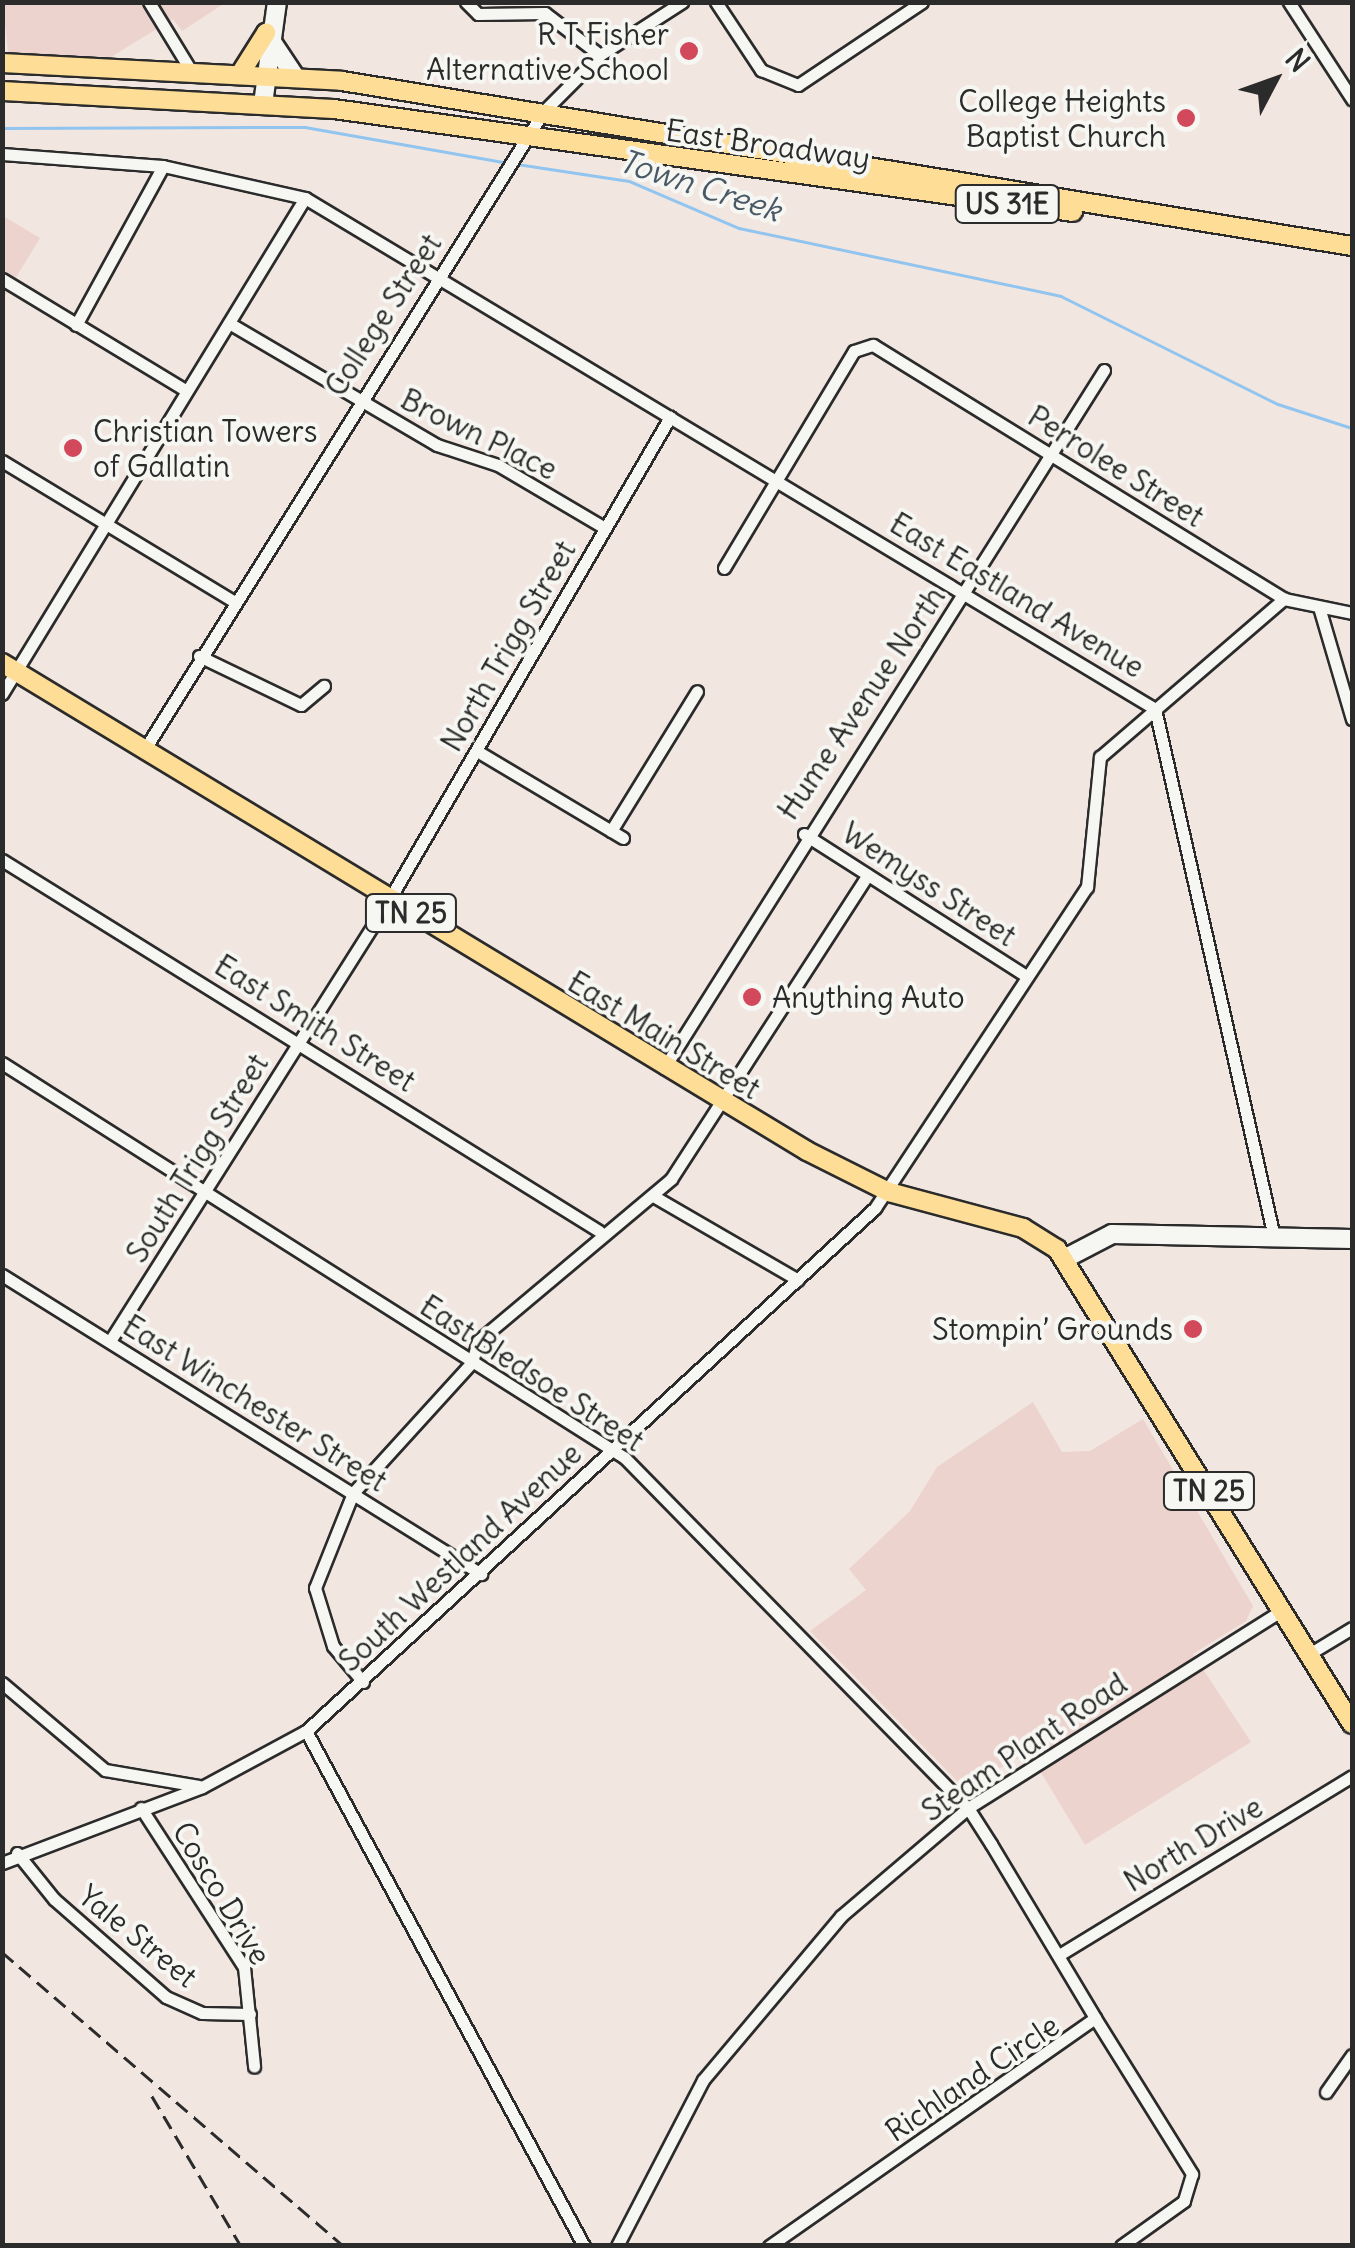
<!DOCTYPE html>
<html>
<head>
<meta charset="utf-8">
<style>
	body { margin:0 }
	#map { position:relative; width:1355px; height:2248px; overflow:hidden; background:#f2e6e1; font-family:Delius,sans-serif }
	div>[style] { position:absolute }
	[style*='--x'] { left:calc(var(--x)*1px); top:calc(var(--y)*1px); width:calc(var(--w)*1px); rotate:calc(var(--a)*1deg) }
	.built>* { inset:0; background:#edd3cd }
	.stream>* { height:2.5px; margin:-1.25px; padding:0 1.25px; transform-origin:1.25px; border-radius:1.25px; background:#91c5ef }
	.roads { filter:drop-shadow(2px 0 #2b2b2b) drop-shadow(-2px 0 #2b2b2b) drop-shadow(0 2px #2b2b2b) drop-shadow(0 -2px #2b2b2b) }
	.street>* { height:11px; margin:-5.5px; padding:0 5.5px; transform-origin:5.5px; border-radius:5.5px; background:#f6f6f2 }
	.secondary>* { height:18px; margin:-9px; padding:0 9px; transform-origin:9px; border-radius:9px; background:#f6f6f2 }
	.primary>* { height:18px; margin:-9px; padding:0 9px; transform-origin:9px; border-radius:9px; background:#fedd96 }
	.rail>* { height:2.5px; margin-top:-1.25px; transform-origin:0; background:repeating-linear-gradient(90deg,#2b2b2b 0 15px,transparent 0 23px) }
	.dots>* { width:28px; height:28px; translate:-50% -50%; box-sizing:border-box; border:5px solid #f6f6f2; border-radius:50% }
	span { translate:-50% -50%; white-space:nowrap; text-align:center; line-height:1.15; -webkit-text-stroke:8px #f6f6f2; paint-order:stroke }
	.shield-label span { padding:2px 8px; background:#f6f6f2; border:2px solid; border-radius:8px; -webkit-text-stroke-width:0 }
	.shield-label { font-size:28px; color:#2b2b2b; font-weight:700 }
	.poi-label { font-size:30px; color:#2b2b2b }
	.right { translate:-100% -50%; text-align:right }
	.left { translate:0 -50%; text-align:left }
	.street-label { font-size:30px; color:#2b2b2b }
	.water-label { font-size:32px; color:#4a5966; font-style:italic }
	.frame { position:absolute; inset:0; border:5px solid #2b2b2b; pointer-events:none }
	.north { position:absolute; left:1225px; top:30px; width:100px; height:100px; -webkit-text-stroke:8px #f6f6f2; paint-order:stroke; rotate:49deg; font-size:28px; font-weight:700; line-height:40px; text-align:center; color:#2b2b2b }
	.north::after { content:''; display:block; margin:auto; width:35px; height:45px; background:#2b2b2b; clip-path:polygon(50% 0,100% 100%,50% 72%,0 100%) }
</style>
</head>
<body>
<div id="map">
	<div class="built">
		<i style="clip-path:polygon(3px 3px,225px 3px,182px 31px,173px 19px,111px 57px,8px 53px)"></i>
		<i style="clip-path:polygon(3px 216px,40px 238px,3px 299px)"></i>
		<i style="clip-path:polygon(1033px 1402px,1062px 1452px,1090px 1451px,1143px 1419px,1253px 1606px,1246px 1621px,1193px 1654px,1251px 1742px,1085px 1845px,1029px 1753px,963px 1787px,810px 1631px,866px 1590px,849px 1569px,910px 1511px,937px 1467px)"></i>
	</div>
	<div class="stream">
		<i style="--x:2;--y:128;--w:303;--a:-0.2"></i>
		<i style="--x:305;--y:127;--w:202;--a:10"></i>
		<i style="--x:517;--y:164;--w:113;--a:8.6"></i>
		<i style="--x:629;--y:181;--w:120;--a:23.1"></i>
		<i style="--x:739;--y:228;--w:329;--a:11.9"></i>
		<i style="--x:1061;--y:296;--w:242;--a:26.5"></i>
		<i style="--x:1278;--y:404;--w:78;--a:18"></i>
	</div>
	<div class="roads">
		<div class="street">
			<i style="--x:149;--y:2;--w:84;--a:58.6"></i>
			<i style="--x:466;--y:2;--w:17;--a:45"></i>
			<i style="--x:478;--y:14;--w:67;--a:-0.9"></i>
			<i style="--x:545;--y:13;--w:69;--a:37.4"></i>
			<i style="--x:716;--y:2;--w:82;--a:56.5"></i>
			<i style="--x:761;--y:70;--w:40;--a:22"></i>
			<i style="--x:798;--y:85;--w:149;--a:-33.8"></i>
			<i style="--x:1289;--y:2;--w:116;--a:57"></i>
			<i style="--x:2;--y:154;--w:161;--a:4.3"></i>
			<i style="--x:163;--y:166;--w:146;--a:12.7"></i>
			<i style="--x:305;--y:198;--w:992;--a:31.01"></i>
			<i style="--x:1155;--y:709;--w:541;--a:77.3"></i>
			<i style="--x:2;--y:279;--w:214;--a:31.2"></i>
			<i style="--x:229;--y:323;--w:241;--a:30.4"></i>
			<i style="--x:437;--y:445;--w:64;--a:18.2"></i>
			<i style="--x:498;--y:465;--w:124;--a:30.5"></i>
			<i style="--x:76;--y:325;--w:181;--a:-61.3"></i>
			<i style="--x:2;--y:461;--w:270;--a:31.2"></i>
			<i style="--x:724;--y:568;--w:253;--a:-59.1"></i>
			<i style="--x:854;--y:351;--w:20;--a:-18"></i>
			<i style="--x:873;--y:345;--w:483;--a:31.7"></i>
			<i style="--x:1284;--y:599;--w:69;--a:11.6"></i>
			<i style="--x:1319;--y:607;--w:117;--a:73.6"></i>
			<i style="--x:199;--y:656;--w:113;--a:25.7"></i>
			<i style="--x:301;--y:705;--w:30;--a:-40"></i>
			<i style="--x:2;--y:694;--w:581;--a:-58.58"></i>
			<i style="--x:477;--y:751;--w:170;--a:30.8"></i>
			<i style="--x:143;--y:752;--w:755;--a:-57.99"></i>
			<i style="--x:543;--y:112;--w:81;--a:-45"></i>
			<i style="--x:600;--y:55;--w:98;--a:-32.9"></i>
			<i style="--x:611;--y:831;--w:164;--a:-58.4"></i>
			<i style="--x:804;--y:834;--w:264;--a:32.6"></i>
			<i style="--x:2;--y:860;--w:703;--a:31.86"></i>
			<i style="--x:2;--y:1063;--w:738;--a:32.38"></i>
			<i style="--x:625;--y:1458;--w:490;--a:45.6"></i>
			<i style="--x:968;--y:1808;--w:43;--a:57.4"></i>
			<i style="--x:991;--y:1844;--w:203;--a:59.1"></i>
			<i style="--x:1095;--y:2018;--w:398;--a:145"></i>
			<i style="--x:664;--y:1068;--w:825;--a:-57.77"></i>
			<i style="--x:655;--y:1197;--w:165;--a:30.1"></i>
			<i style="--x:2;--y:1275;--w:565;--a:31.97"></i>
			<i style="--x:110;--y:1341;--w:522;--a:-57.68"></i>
			<i style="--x:389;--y:900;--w:559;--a:-59.81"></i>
			<i style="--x:1309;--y:1654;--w:50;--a:-31.2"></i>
			<i style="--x:363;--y:1682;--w:47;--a:-129.8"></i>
			<i style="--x:333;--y:1646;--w:61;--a:-107.2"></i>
			<i style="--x:315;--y:1588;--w:102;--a:-68.2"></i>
			<i style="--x:353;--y:1493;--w:177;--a:-47.7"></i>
			<i style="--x:472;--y:1362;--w:22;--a:-74"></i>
			<i style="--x:478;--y:1341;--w:252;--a:-40"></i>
			<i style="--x:671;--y:1179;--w:362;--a:-57.1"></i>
			<i style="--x:2;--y:1683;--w:135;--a:40.2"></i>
			<i style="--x:105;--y:1770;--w:95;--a:9.7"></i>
			<i style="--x:306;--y:1731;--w:585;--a:61.64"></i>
			<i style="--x:141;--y:1808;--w:189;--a:57.1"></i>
			<i style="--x:244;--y:1967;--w:100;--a:84.2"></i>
			<i style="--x:17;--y:1853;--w:59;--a:51.2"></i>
			<i style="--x:54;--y:1899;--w:149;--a:41.2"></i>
			<i style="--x:166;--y:1997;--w:39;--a:24"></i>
			<i style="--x:202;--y:2013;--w:48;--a:1.2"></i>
			<i style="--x:2;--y:1863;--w:214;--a:-20.8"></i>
			<i style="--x:202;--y:1787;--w:118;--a:-28.3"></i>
			<i style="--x:306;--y:1731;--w:773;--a:-42.59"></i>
			<i style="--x:875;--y:1208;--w:385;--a:-56.6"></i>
			<i style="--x:1087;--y:887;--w:131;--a:-84.3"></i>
			<i style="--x:1100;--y:757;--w:243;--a:-40.7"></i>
			<i style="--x:1059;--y:1955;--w:343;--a:-31.4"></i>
			<i style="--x:1095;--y:2018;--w:184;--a:58.1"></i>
			<i style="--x:1192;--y:2174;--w:28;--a:107"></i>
			<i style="--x:1184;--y:2201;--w:77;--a:144.5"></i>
			<i style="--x:1326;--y:2092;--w:45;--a:-54.9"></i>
			<i style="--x:617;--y:2246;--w:187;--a:-62.6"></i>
			<i style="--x:703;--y:2080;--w:214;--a:-49.9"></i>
			<i style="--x:841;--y:1916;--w:167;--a:-40.4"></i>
			<i style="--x:968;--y:1808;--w:370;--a:-32.2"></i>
		</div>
		<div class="secondary">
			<i style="--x:266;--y:33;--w:54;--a:56.3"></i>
			<i style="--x:263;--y:104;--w:103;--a:-82.2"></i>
			<i style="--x:1066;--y:1258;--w:52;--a:-27.6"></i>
			<i style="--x:1112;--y:1234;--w:240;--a:1.2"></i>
		</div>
		<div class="primary">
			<i style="--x:2;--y:63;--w:340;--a:3"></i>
			<i style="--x:342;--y:81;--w:1023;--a:9.28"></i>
			<i style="--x:240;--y:74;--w:49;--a:-57.6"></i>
			<i style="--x:2;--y:91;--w:332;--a:3.1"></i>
			<i style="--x:334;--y:109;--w:746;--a:7.93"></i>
			<i style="--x:2;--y:663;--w:941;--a:31.22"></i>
			<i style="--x:807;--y:1151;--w:92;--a:26.6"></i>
			<i style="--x:889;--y:1192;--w:139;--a:15"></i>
			<i style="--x:1023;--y:1228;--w:40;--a:32"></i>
			<i style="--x:1057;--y:1249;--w:559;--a:58.16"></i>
		</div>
	</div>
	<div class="rail">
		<i style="--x:2;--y:1952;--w:451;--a:40.7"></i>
		<i style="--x:152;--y:2096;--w:174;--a:59.3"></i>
	</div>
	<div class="dots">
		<i style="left:689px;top:51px;background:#d1495b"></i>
		<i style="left:1186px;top:118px;background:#d1495b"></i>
		<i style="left:73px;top:448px;background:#d1495b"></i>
		<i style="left:752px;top:997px;background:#d1495b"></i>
		<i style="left:1193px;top:1329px;background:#d1495b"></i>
	</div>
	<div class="shield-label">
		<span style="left:1007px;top:204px">US 31E</span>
		<span style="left:411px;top:913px">TN 25</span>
		<span style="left:1209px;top:1491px">TN 25</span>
	</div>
	<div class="poi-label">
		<span class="right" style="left:669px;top:51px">R T Fisher<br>Alternative School</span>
		<span class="right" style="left:1166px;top:118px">College Heights<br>Baptist Church</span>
		<span class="left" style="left:93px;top:448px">Christian Towers<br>of Gallatin</span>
		<span class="left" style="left:772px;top:997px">Anything Auto</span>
		<span class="right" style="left:1173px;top:1329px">Stompin’ Grounds</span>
	</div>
	<div class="street-label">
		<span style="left:768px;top:144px;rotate:8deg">East Broadway</span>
		<span style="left:383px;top:315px;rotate:-57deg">College Street</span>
		<span style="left:479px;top:434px;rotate:26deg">Brown Place</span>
		<span style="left:1116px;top:466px;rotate:32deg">Perrolee Street</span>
		<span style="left:1017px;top:595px;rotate:31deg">East Eastland Avenue</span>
		<span style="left:508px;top:646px;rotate:-60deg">North Trigg Street</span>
		<span style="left:861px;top:703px;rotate:-56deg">Hume Avenue North</span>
		<span style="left:929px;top:884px;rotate:33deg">Wemyss Street</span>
		<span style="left:315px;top:1023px;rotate:32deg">East Smith Street</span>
		<span style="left:664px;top:1035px;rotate:31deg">East Main Street</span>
		<span style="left:197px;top:1158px;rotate:-58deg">South Trigg Street</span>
		<span style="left:532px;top:1373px;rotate:33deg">East Bledsoe Street</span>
		<span style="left:255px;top:1403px;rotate:32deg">East Winchester Street</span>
		<span style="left:460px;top:1557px;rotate:-43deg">South Westland Avenue</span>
		<span style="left:1024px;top:1747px;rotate:-34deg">Steam Plant Road</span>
		<span style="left:1193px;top:1844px;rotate:-31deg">North Drive</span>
		<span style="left:222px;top:1893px;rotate:59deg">Cosco Drive</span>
		<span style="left:138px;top:1936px;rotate:39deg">Yale Street</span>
		<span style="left:972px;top:2078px;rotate:-34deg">Richland Circle</span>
	</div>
	<div class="water-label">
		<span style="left:700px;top:186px;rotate:18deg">Town Creek</span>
	</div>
	<div class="frame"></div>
	<div class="north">N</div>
</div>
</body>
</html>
